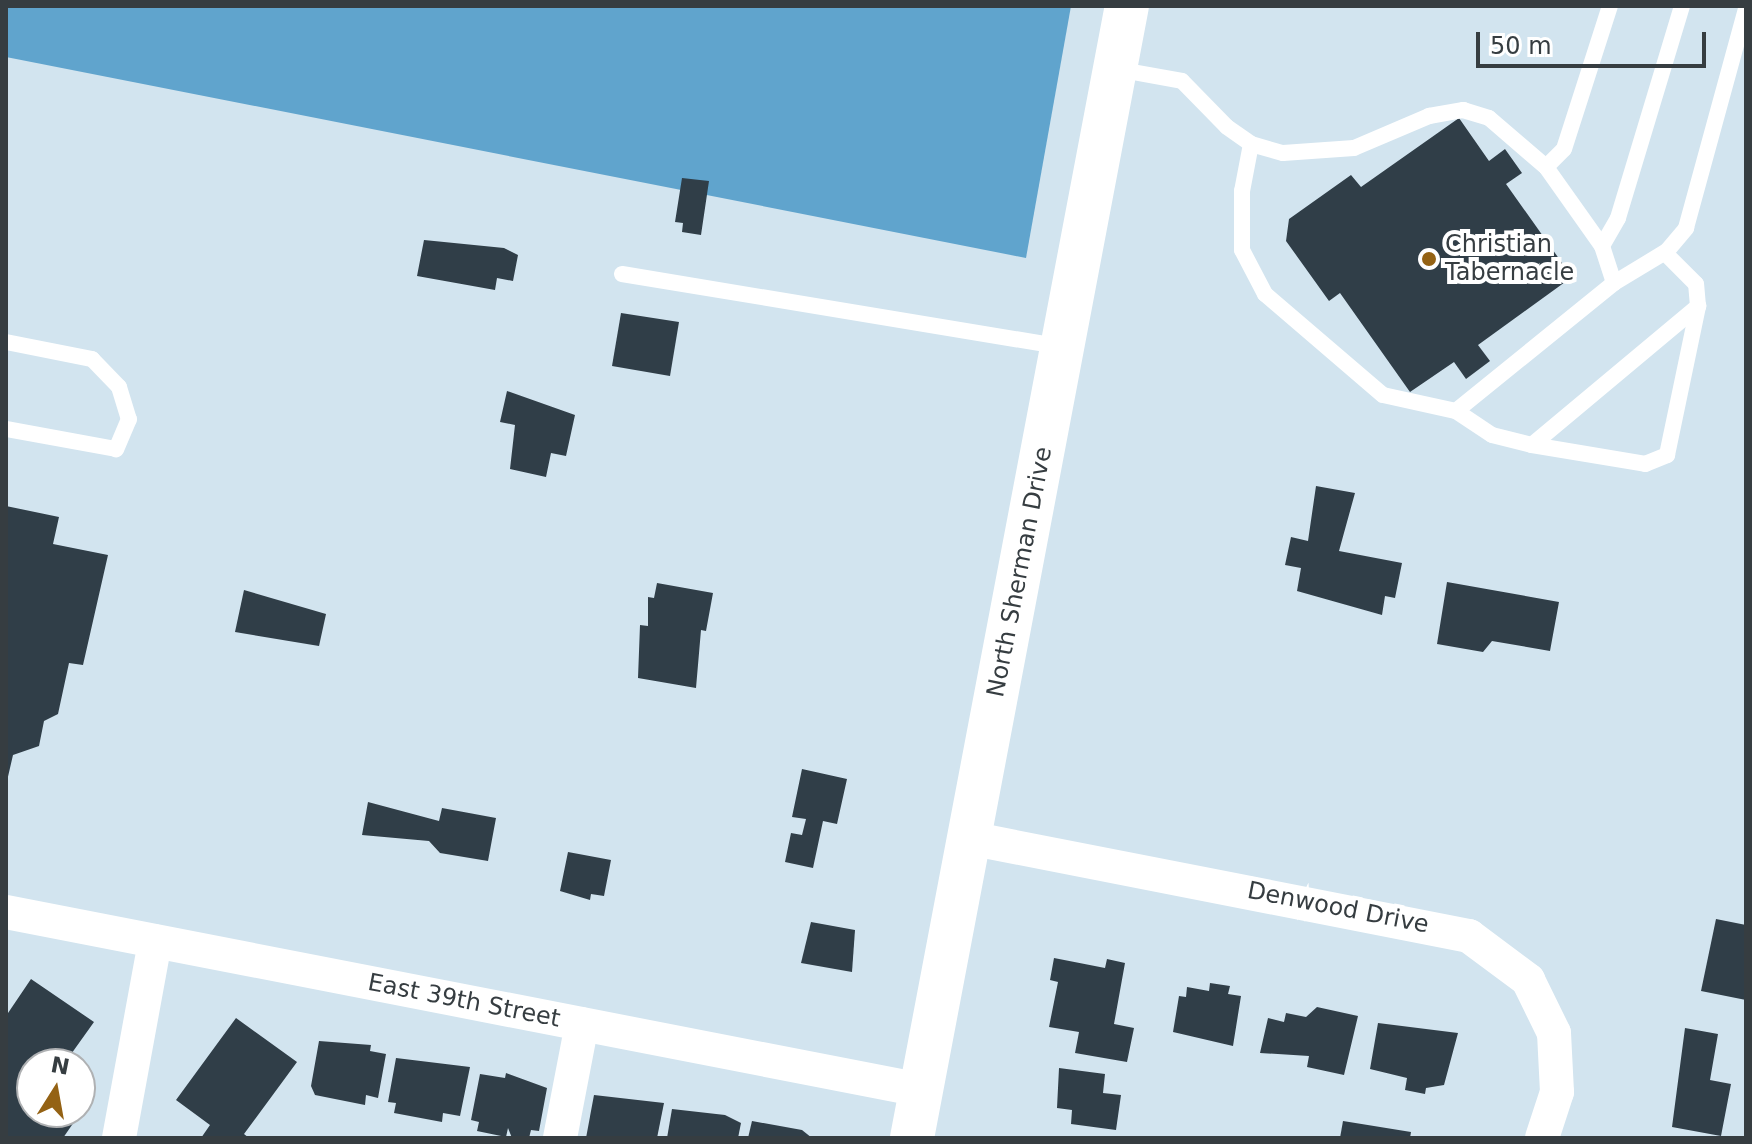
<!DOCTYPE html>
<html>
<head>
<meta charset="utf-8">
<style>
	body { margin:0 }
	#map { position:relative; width:1752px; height:1144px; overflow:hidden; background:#d2e4ef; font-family:"DejaVu Sans",sans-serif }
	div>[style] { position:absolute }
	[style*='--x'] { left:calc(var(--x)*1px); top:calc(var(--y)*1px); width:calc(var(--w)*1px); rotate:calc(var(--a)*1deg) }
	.forest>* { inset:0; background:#60a4cd }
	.building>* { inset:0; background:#303e48 }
	.lane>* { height:16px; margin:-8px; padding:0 8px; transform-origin:8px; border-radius:8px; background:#fff }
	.street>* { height:34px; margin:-17px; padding:0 17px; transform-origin:17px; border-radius:17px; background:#fff }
	.secondary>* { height:44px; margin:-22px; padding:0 22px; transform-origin:22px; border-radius:22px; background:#fff }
	.dots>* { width:22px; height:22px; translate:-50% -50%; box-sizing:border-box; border:4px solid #fff; border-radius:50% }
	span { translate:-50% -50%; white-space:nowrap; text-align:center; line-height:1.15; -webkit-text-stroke:8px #fff; paint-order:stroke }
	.poi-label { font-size:24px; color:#363d41 }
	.left { translate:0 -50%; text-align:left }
	.street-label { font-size:24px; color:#363d41 }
	.frame { position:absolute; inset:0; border:8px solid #363d41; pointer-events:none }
	.north { position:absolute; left:16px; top:1048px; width:80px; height:80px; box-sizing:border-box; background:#fff; border:2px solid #afb1b3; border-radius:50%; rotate:11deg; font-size:22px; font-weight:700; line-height:32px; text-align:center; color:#363d41 }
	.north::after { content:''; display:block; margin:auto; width:28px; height:36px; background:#946214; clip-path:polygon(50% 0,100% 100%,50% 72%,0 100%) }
	.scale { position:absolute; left:1476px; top:32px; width:230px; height:36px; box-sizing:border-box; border:4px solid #363d41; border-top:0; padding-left:10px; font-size:24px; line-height:28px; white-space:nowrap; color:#363d41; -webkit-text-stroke:6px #fff; paint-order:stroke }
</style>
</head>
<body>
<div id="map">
	<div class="forest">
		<i style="clip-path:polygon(6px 6px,1071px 6px,1026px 258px,6px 57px)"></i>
	</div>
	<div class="building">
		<i style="clip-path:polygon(1459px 118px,1489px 161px,1505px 149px,1522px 173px,1506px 184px,1572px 277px,1478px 345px,1490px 361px,1466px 379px,1454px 362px,1410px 392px,1340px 293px,1329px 301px,1286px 241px,1289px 219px,1351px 175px,1361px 187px)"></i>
		<i style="clip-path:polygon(682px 178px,709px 181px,701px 235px,682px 232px,683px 223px,675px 222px)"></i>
		<i style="clip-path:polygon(424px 240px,504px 248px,518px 255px,513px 281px,497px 278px,495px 290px,417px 276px)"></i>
		<i style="clip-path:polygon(621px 313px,679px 322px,670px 376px,612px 366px)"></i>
		<i style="clip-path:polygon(507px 391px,575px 415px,566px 456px,551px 453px,546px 477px,510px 469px,515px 425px,500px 422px)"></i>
		<i style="clip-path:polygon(1316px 486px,1355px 493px,1339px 551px,1402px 563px,1395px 598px,1385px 596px,1382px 615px,1297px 591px,1301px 568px,1285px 565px,1291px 537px,1308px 541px)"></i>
		<i style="clip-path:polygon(6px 506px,59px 517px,53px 544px,108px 555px,83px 665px,69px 663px,58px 714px,44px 721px,39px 746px,13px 755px,7px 781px)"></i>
		<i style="clip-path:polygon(1447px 582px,1559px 602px,1550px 651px,1492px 641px,1483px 652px,1437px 644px)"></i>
		<i style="clip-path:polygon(657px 583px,713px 593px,706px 631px,701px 630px,696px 688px,638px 678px,640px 625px,648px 626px,648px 597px,654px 598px)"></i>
		<i style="clip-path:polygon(244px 590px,326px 614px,319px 646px,235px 632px)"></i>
		<i style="clip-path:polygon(802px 769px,847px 779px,837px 824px,823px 821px,813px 868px,785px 862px,791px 833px,802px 835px,806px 819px,792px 817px)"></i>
		<i style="clip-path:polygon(368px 802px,439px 821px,442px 808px,496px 818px,488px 861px,440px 853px,429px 841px,362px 835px)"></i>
		<i style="clip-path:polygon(568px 852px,611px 860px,604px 896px,591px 894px,590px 900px,560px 891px)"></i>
		<i style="clip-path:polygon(1716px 919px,1746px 925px,1746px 1000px,1701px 991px)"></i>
		<i style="clip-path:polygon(811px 922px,855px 930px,852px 972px,801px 963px)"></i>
		<i style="clip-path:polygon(1054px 958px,1105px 968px,1107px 959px,1125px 963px,1114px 1024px,1134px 1028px,1127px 1062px,1075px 1053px,1079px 1032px,1049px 1027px,1058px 982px,1050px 980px)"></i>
		<i style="clip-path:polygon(31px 979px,94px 1022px,64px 1064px,32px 1064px,32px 1112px,60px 1112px,74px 1122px,63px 1138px,6px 1138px,6px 1016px)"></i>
		<i style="clip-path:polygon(1210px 983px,1230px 986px,1228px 994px,1241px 996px,1233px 1046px,1173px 1032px,1179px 996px,1186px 997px,1187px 987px,1209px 991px)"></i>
		<i style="clip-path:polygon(1317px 1007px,1358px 1016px,1344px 1075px,1307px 1067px,1309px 1056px,1260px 1053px,1268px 1018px,1284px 1022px,1286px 1013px,1306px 1017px)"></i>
		<i style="clip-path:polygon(236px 1018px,297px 1062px,244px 1134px,249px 1138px,201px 1138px,210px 1125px,176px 1100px)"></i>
		<i style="clip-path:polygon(1378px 1023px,1458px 1033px,1444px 1085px,1426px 1088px,1425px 1094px,1405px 1090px,1407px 1078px,1370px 1069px)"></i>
		<i style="clip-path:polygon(1685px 1028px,1718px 1034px,1710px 1080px,1731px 1084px,1721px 1136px,1672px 1127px)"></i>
		<i style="clip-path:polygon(319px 1041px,371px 1045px,370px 1051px,386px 1054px,378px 1098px,366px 1095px,365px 1105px,315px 1095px,311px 1086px)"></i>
		<i style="clip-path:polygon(396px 1058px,470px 1067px,460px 1116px,443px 1113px,442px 1122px,394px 1113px,396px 1103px,388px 1102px)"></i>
		<i style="clip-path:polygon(1059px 1068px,1105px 1074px,1103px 1093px,1121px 1095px,1116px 1130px,1071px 1124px,1072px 1110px,1057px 1108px)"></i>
		<i style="clip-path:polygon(506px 1073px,547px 1088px,539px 1131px,531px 1130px,529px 1138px,512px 1138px,508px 1128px,506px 1137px,477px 1131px,479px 1122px,471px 1120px,480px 1074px,505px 1078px)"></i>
		<i style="clip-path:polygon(594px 1095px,664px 1103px,657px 1138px,586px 1138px)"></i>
		<i style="clip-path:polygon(672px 1109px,725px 1115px,741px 1123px,738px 1138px,667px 1138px)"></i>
		<i style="clip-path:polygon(752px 1121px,802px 1130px,812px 1138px,748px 1138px)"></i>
		<i style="clip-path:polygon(1343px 1121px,1411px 1132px,1410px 1138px,1340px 1138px)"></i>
	</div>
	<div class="lane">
		<i style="--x:1116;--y:69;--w:67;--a:10.3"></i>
		<i style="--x:1182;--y:81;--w:64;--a:45.6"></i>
		<i style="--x:1227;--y:127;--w:29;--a:35"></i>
		<i style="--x:1251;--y:144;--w:33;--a:16"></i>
		<i style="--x:1283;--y:153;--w:71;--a:-4"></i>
		<i style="--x:1354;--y:148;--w:82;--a:-23.1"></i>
		<i style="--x:1429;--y:116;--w:35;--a:-10"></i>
		<i style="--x:1463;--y:110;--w:27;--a:17"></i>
		<i style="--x:1489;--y:118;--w:75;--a:40.7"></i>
		<i style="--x:1546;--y:167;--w:97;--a:54.7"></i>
		<i style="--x:1602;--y:246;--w:39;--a:72"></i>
		<i style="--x:1614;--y:283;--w:203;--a:141"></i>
		<i style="--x:1456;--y:411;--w:43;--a:33.7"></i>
		<i style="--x:1492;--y:435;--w:41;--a:14"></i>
		<i style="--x:1532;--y:445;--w:217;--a:-39.9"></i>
		<i style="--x:1698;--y:306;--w:22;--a:-95"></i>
		<i style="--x:1696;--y:284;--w:44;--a:-135"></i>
		<i style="--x:1251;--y:144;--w:48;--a:100.8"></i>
		<i style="--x:1242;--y:191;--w:59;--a:90"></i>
		<i style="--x:1242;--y:250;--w:50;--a:62.4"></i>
		<i style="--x:1265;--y:294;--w:155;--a:40.6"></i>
		<i style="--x:1383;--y:395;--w:75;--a:12.4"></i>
		<i style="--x:1546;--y:167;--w:25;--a:-45"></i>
		<i style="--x:1564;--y:149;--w:150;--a:-72.2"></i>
		<i style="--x:1602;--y:246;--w:32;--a:-60"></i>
		<i style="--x:1618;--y:218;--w:221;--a:-73.2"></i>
		<i style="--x:622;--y:274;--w:445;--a:9.4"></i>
		<i style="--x:1614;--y:283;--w:62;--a:-31.1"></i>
		<i style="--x:1667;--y:251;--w:30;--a:-50"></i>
		<i style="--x:1686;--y:228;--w:227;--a:-74.7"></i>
		<i style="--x:6;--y:342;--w:88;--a:11.2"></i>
		<i style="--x:92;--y:359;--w:39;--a:46"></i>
		<i style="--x:119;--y:387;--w:34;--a:73"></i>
		<i style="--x:129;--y:419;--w:33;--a:113"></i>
		<i style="--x:116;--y:449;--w:112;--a:-169.7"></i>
		<i style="--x:1532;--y:445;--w:115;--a:9.5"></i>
		<i style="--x:1645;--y:464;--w:24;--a:-22"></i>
		<i style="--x:1667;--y:455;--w:152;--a:-78.2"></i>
	</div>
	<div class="street">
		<i style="--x:969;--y:838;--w:510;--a:11.09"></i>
		<i style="--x:1469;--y:936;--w:74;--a:36.7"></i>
		<i style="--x:1528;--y:980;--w:59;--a:63.9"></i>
		<i style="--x:1554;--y:1033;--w:59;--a:87.1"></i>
		<i style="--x:1557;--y:1092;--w:48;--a:108.1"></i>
		<i style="--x:6;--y:912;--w:932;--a:11.01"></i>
		<i style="--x:119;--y:1138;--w:200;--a:-79.6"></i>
		<i style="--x:560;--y:1138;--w:116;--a:-79.1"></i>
	</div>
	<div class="secondary">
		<i style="--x:912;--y:1138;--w:1152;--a:-79.25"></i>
	</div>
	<div class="dots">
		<i style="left:1429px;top:259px;background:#946214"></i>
	</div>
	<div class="poi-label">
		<span class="left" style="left:1445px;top:259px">Christian<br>Tabernacle</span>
	</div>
	<div class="street-label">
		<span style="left:1020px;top:572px;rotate:-79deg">North Sherman Drive</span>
		<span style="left:1338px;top:908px;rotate:11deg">Denwood Drive</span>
		<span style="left:464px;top:1001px;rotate:11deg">East 39th Street</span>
	</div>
	<div class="frame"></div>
	<div class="north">N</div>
	<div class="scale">50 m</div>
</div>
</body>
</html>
